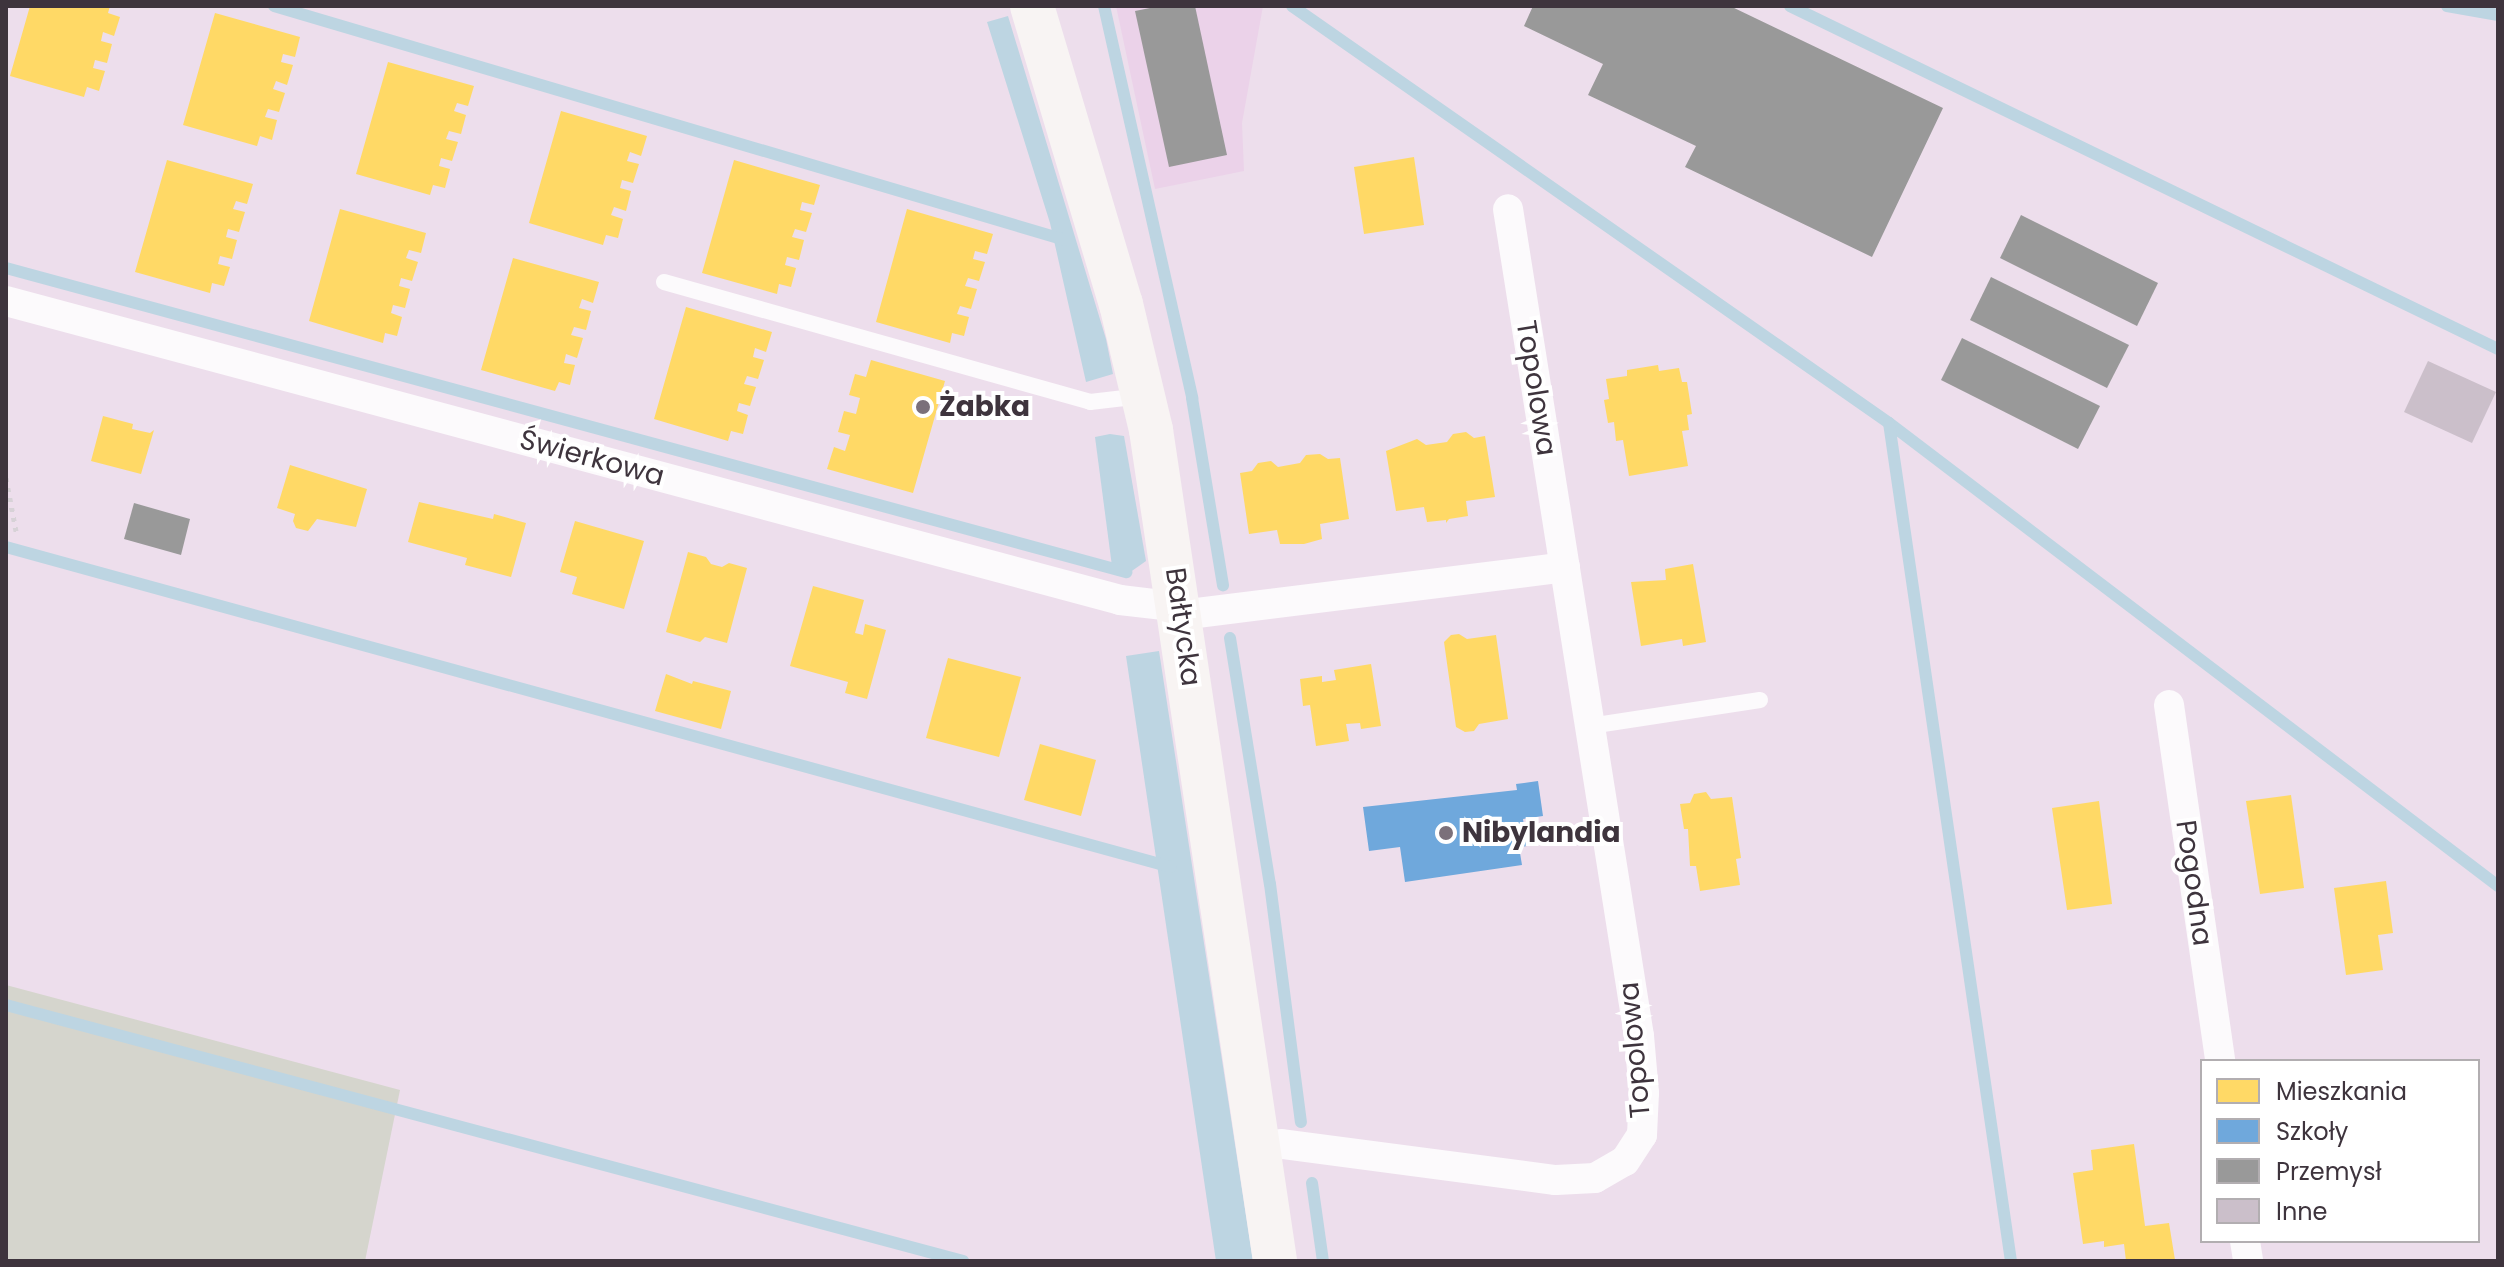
<!DOCTYPE html>
<html>
<head>
<meta charset="utf-8">
<style>
	body { margin:0 }
	#map { position:relative; width:2504px; height:1267px; overflow:hidden; background:#eddeec; font-family:Poppins,sans-serif }
	div>[style] { position:absolute }
	[style*='--x'] { left:calc(var(--x)*1px); top:calc(var(--y)*1px); width:calc(var(--w)*1px); rotate:calc(var(--a)*1deg) }
	.built>* { inset:0; background:#ebd2e9 }
	.green>* { inset:0; background:#d5d5cd }
	.water>* { inset:0; background:#bdd5e2 }
	.homes>* { inset:0; background:#ffd966 }
	.schools>* { inset:0; background:#6fa8dc }
	.industry>* { inset:0; background:#999 }
	.stream>* { height:12px; margin:-6px; padding:0 6px; transform-origin:6px; border-radius:6px; background:#bdd5e2 }
	.building>* { inset:0; background:#cbbfca }
	.path>* { height:5px; margin-top:-2.5px; transform-origin:0; background:repeating-linear-gradient(90deg,#d7d2d7 0 4px,transparent 0 10px) }
	.service>* { height:16px; margin:-8px; padding:0 8px; transform-origin:8px; border-radius:8px; background:#fcfafc }
	.minor>* { height:30px; margin:-15px; padding:0 15px; transform-origin:15px; border-radius:15px; background:#fcfafc }
	.secondary>* { height:44px; margin:-22px; padding:0 22px; transform-origin:22px; border-radius:22px; background:#f8f4f3 }
	.dots>* { width:22px; height:22px; translate:-50% -50%; box-sizing:border-box; border:4px solid #fff; border-radius:50% }
	span { translate:-50% -50%; white-space:nowrap; text-align:center; line-height:1.15; -webkit-text-stroke:8px #fff; paint-order:stroke }
	.street-label { font-size:28px; color:#3e343d }
	.poi-label { font-size:28px; color:#3e343d; font-weight:700 }
	.left { translate:0 -50%; text-align:left }
	.frame { position:absolute; inset:0; border:8px solid #3e343d; pointer-events:none }
	.legend { position:absolute; left:2200px; top:1059px; width:280px; height:184px; box-sizing:border-box; background:#fff; border:2px solid #b2aeb1; margin:0; padding:10px 14px; list-style:none; font-size:24px; color:#3e343d }
	.legend li { display:flex; align-items:center; gap:16px; height:40px }
	.legend b { width:40px; border:2px solid #b2aeb1 }
</style>
</head>
<body>
<div id="map">
	<div class="built">
		<i style="clip-path:polygon(1116px 6px,1263px 6px,1242px 123px,1244px 171px,1155px 189px)"></i>
	</div>
	<div class="green">
		<i style="clip-path:polygon(6px 985px,400px 1090px,365px 1261px,6px 1261px)"></i>
	</div>
	<div class="water">
		<i style="clip-path:polygon(1008px 16px,1106px 339px,1113px 374px,1086px 382px,1050px 223px,987px 22px)"></i>
		<i style="clip-path:polygon(1110px 434px,1124px 436px,1146px 561px,1129px 573px,1113px 574px,1095px 437px)"></i>
		<i style="clip-path:polygon(1159px 651px,1253px 1261px,1216px 1261px,1126px 656px)"></i>
	</div>
	<div class="homes">
		<i style="clip-path:polygon(30px 6px,110px 6px,108px 13px,120px 17px,114px 36px,103px 32px,101px 41px,112px 44px,107px 63px,95px 60px,93px 68px,105px 71px,99px 91px,87px 87px,84px 97px,10px 76px)"></i>
		<i style="clip-path:polygon(215px 13px,300px 37px,295px 57px,283px 54px,281px 62px,293px 65px,287px 85px,276px 81px,273px 89px,285px 93px,279px 112px,268px 109px,265px 117px,277px 120px,272px 140px,260px 136px,257px 146px,183px 125px)"></i>
		<i style="clip-path:polygon(388px 62px,474px 86px,468px 106px,457px 103px,454px 111px,466px 115px,461px 134px,449px 131px,446px 139px,458px 142px,452px 161px,441px 158px,439px 166px,450px 169px,445px 188px,433px 185px,430px 195px,356px 174px)"></i>
		<i style="clip-path:polygon(561px 111px,647px 136px,641px 156px,630px 152px,627px 161px,639px 164px,633px 183px,622px 180px,620px 188px,631px 191px,626px 211px,614px 207px,611px 215px,623px 219px,618px 238px,606px 235px,603px 245px,529px 223px)"></i>
		<i style="clip-path:polygon(1414px 157px,1424px 225px,1364px 234px,1354px 167px)"></i>
		<i style="clip-path:polygon(167px 160px,253px 184px,247px 204px,236px 201px,233px 209px,245px 212px,239px 232px,228px 229px,226px 237px,237px 240px,232px 259px,220px 256px,218px 264px,230px 267px,224px 286px,212px 283px,210px 293px,135px 272px)"></i>
		<i style="clip-path:polygon(734px 160px,820px 185px,814px 205px,802px 202px,800px 210px,812px 213px,806px 232px,795px 229px,792px 237px,804px 240px,799px 260px,787px 257px,785px 265px,796px 268px,791px 287px,779px 284px,777px 294px,702px 273px)"></i>
		<i style="clip-path:polygon(340px 209px,426px 233px,421px 253px,409px 250px,406px 258px,418px 262px,412px 281px,401px 278px,399px 286px,410px 289px,405px 308px,393px 305px,391px 313px,402px 317px,397px 336px,385px 333px,383px 343px,309px 321px)"></i>
		<i style="clip-path:polygon(907px 209px,993px 234px,987px 254px,975px 251px,973px 259px,985px 262px,979px 281px,968px 278px,965px 286px,977px 289px,971px 309px,960px 306px,957px 314px,969px 317px,964px 336px,952px 333px,950px 343px,876px 322px)"></i>
		<i style="clip-path:polygon(513px 258px,599px 282px,593px 303px,582px 299px,579px 308px,591px 311px,586px 330px,574px 327px,571px 335px,583px 338px,577px 358px,566px 354px,564px 363px,575px 365px,570px 385px,559px 382px,555px 391px,481px 370px)"></i>
		<i style="clip-path:polygon(686px 307px,772px 332px,766px 352px,755px 348px,753px 357px,764px 360px,758px 379px,747px 376px,744px 384px,756px 387px,750px 406px,739px 403px,737px 411px,748px 415px,743px 434px,731px 431px,728px 441px,654px 419px)"></i>
		<i style="clip-path:polygon(871px 360px,945px 381px,913px 493px,827px 469px,834px 447px,845px 451px,850px 435px,838px 432px,844px 411px,856px 414px,860px 398px,849px 395px,855px 374px,866px 377px)"></i>
		<i style="clip-path:polygon(1658px 365px,1659px 371px,1679px 368px,1682px 382px,1687px 382px,1692px 414px,1687px 415px,1689px 430px,1682px 431px,1688px 466px,1629px 476px,1623px 440px,1616px 441px,1614px 422px,1608px 423px,1604px 400px,1609px 399px,1606px 379px,1627px 376px,1627px 370px)"></i>
		<i style="clip-path:polygon(103px 416px,133px 424px,132px 429px,150px 433px,154px 430px,141px 474px,91px 461px)"></i>
		<i style="clip-path:polygon(1466px 432px,1474px 438px,1485px 436px,1495px 497px,1466px 501px,1468px 516px,1449px 519px,1446px 523px,1446px 520px,1427px 522px,1424px 507px,1396px 511px,1386px 451px,1417px 439px,1426px 445px,1447px 442px,1453px 434px)"></i>
		<i style="clip-path:polygon(1320px 454px,1328px 459px,1340px 458px,1349px 519px,1320px 524px,1322px 539px,1304px 544px,1280px 544px,1277px 530px,1249px 534px,1240px 473px,1252px 471px,1258px 463px,1271px 461px,1278px 467px,1300px 463px,1306px 455px)"></i>
		<i style="clip-path:polygon(290px 465px,367px 489px,356px 527px,317px 519px,308px 531px,296px 528px,293px 521px,295px 514px,277px 508px)"></i>
		<i style="clip-path:polygon(419px 502px,493px 519px,494px 514px,526px 523px,511px 577px,465px 565px,467px 558px,408px 542px)"></i>
		<i style="clip-path:polygon(575px 521px,644px 541px,624px 609px,572px 594px,577px 577px,560px 572px)"></i>
		<i style="clip-path:polygon(688px 552px,706px 557px,711px 564px,722px 567px,729px 563px,747px 568px,727px 643px,705px 637px,700px 642px,666px 632px)"></i>
		<i style="clip-path:polygon(1693px 564px,1706px 642px,1683px 646px,1682px 639px,1641px 646px,1631px 582px,1666px 580px,1665px 569px)"></i>
		<i style="clip-path:polygon(813px 586px,864px 600px,855px 633px,863px 635px,865px 624px,886px 630px,867px 699px,845px 693px,848px 682px,790px 666px)"></i>
		<i style="clip-path:polygon(1459px 634px,1467px 639px,1496px 635px,1508px 719px,1479px 724px,1474px 731px,1465px 732px,1456px 727px,1444px 642px,1451px 635px)"></i>
		<i style="clip-path:polygon(948px 658px,1021px 677px,999px 757px,926px 738px)"></i>
		<i style="clip-path:polygon(1371px 664px,1381px 726px,1361px 729px,1360px 723px,1346px 724px,1349px 741px,1316px 746px,1310px 705px,1303px 706px,1300px 679px,1322px 676px,1322px 682px,1336px 680px,1334px 670px)"></i>
		<i style="clip-path:polygon(666px 674px,692px 684px,693px 681px,731px 691px,721px 729px,655px 711px)"></i>
		<i style="clip-path:polygon(1040px 744px,1096px 760px,1081px 816px,1024px 800px)"></i>
		<i style="clip-path:polygon(1706px 792px,1711px 799px,1732px 797px,1741px 858px,1736px 859px,1740px 885px,1700px 891px,1696px 866px,1690px 866px,1688px 829px,1684px 829px,1680px 804px,1690px 803px,1694px 794px)"></i>
		<i style="clip-path:polygon(2291px 795px,2304px 888px,2260px 894px,2246px 801px)"></i>
		<i style="clip-path:polygon(2099px 801px,2112px 904px,2067px 910px,2052px 808px)"></i>
		<i style="clip-path:polygon(2386px 881px,2393px 933px,2378px 935px,2383px 970px,2346px 975px,2334px 888px)"></i>
		<i style="clip-path:polygon(2134px 1144px,2145px 1226px,2169px 1223px,2175px 1260px,2126px 1261px,2124px 1244px,2104px 1247px,2104px 1241px,2083px 1244px,2073px 1173px,2093px 1170px,2091px 1150px)"></i>
	</div>
	<div class="schools">
		<i style="clip-path:polygon(1538px 781px,1543px 816px,1523px 819px,1527px 846px,1519px 847px,1522px 865px,1405px 882px,1400px 847px,1369px 851px,1363px 807px,1517px 790px,1516px 784px)"></i>
	</div>
	<div class="industry">
		<i style="clip-path:polygon(1160px 6px,1195px 6px,1227px 155px,1169px 167px,1135px 11px)"></i>
		<i style="clip-path:polygon(1533px 6px,1730px 6px,1943px 108px,1872px 257px,1685px 167px,1696px 146px,1588px 95px,1603px 64px,1524px 26px)"></i>
		<i style="clip-path:polygon(2021px 215px,2158px 283px,2137px 326px,2000px 258px)"></i>
		<i style="clip-path:polygon(1991px 277px,2129px 345px,2107px 388px,1970px 320px)"></i>
		<i style="clip-path:polygon(1962px 338px,2100px 406px,2078px 449px,1941px 380px)"></i>
		<i style="clip-path:polygon(134px 503px,190px 519px,181px 555px,124px 539px)"></i>
	</div>
	<div class="stream">
		<i style="--x:274;--y:6;--w:825;--a:16.48"></i>
		<i style="--x:1104;--y:6;--w:402;--a:77.3"></i>
		<i style="--x:1192;--y:398;--w:190;--a:80.6"></i>
		<i style="--x:1292;--y:6;--w:728;--a:34.93"></i>
		<i style="--x:1889;--y:423;--w:765;--a:37.24"></i>
		<i style="--x:1790;--y:6;--w:787;--a:25.85"></i>
		<i style="--x:2447;--y:6;--w:52;--a:10"></i>
		<i style="--x:6;--y:268;--w:1161;--a:15.19"></i>
		<i style="--x:1889;--y:423;--w:847;--a:81.72"></i>
		<i style="--x:6;--y:547;--w:1208;--a:15.36"></i>
		<i style="--x:1230;--y:638;--w:249;--a:80.8"></i>
		<i style="--x:1270;--y:884;--w:240;--a:82.6"></i>
		<i style="--x:6;--y:1005;--w:991;--a:14.98"></i>
		<i style="--x:1312;--y:1183;--w:79;--a:82"></i>
	</div>
	<div class="building">
		<i style="clip-path:polygon(2428px 361px,2496px 392px,2472px 443px,2404px 412px)"></i>
	</div>
	<div class="path">
		<i style="--x:6;--y:478;--w:59;--a:79.3"></i>
	</div>
	<div class="service">
		<i style="--x:664;--y:282;--w:443;--a:15.7"></i>
		<i style="--x:1090;--y:402;--w:52;--a:-6.6"></i>
		<i style="--x:1590;--y:726;--w:172;--a:-8.7"></i>
	</div>
	<div class="minor">
		<i style="--x:6;--y:301;--w:1153;--a:15.02"></i>
		<i style="--x:1120;--y:600;--w:42;--a:6.8"></i>
		<i style="--x:1162;--y:605;--w:17;--a:-10"></i>
		<i style="--x:1181;--y:615;--w:387;--a:-7.1"></i>
		<i style="--x:2169;--y:705;--w:360;--a:81.8"></i>
		<i style="--x:1259;--y:1147;--w:23;--a:-7"></i>
		<i style="--x:1282;--y:1144;--w:276;--a:7.5"></i>
		<i style="--x:1556;--y:1180;--w:39;--a:-3"></i>
		<i style="--x:1595;--y:1178;--w:34;--a:-30"></i>
		<i style="--x:1625;--y:1161;--w:31;--a:-57"></i>
		<i style="--x:1642;--y:1135;--w:42;--a:-87.3"></i>
		<i style="--x:1644;--y:1093;--w:57;--a:-95"></i>
		<i style="--x:1639;--y:1036;--w:837;--a:-99"></i>
		<i style="--x:2245;--y:1241;--w:20;--a:81"></i>
	</div>
	<div class="secondary">
		<i style="--x:1032;--y:6;--w:311;--a:73.4"></i>
		<i style="--x:1121;--y:304;--w:130;--a:76.6"></i>
		<i style="--x:1151;--y:430;--w:840;--a:81.51"></i>
	</div>
	<div class="dots">
		<i style="left:923px;top:407px;background:#7b707a"></i>
		<i style="left:1446px;top:833px;background:#7b707a"></i>
	</div>
	<div class="street-label">
		<span style="left:1536px;top:388px;rotate:81deg">Topolowa</span>
		<span style="left:592px;top:458px;rotate:15deg">Świerkowa</span>
		<span style="left:1183px;top:627px;rotate:82deg">Bałtycka</span>
		<span style="left:2194px;top:883px;rotate:82deg">Pogodna</span>
		<span style="left:1635px;top:1050px;rotate:-95deg">Topolowa</span>
	</div>
	<div class="poi-label">
		<span class="left" style="left:939px;top:407px">Żabka</span>
		<span class="left" style="left:1462px;top:833px">Nibylandia</span>
	</div>
	<div class="frame"></div>
	<ul class="legend">
	<li><b style="height:22px;background:#ffd966"></b>Mieszkania</li>
	<li><b style="height:22px;background:#6fa8dc"></b>Szkoły</li>
	<li><b style="height:22px;background:#999"></b>Przemysł</li>
	<li><b style="height:22px;background:#cbbfca"></b>Inne</li>
	</ul>
</div>
</body>
</html>
